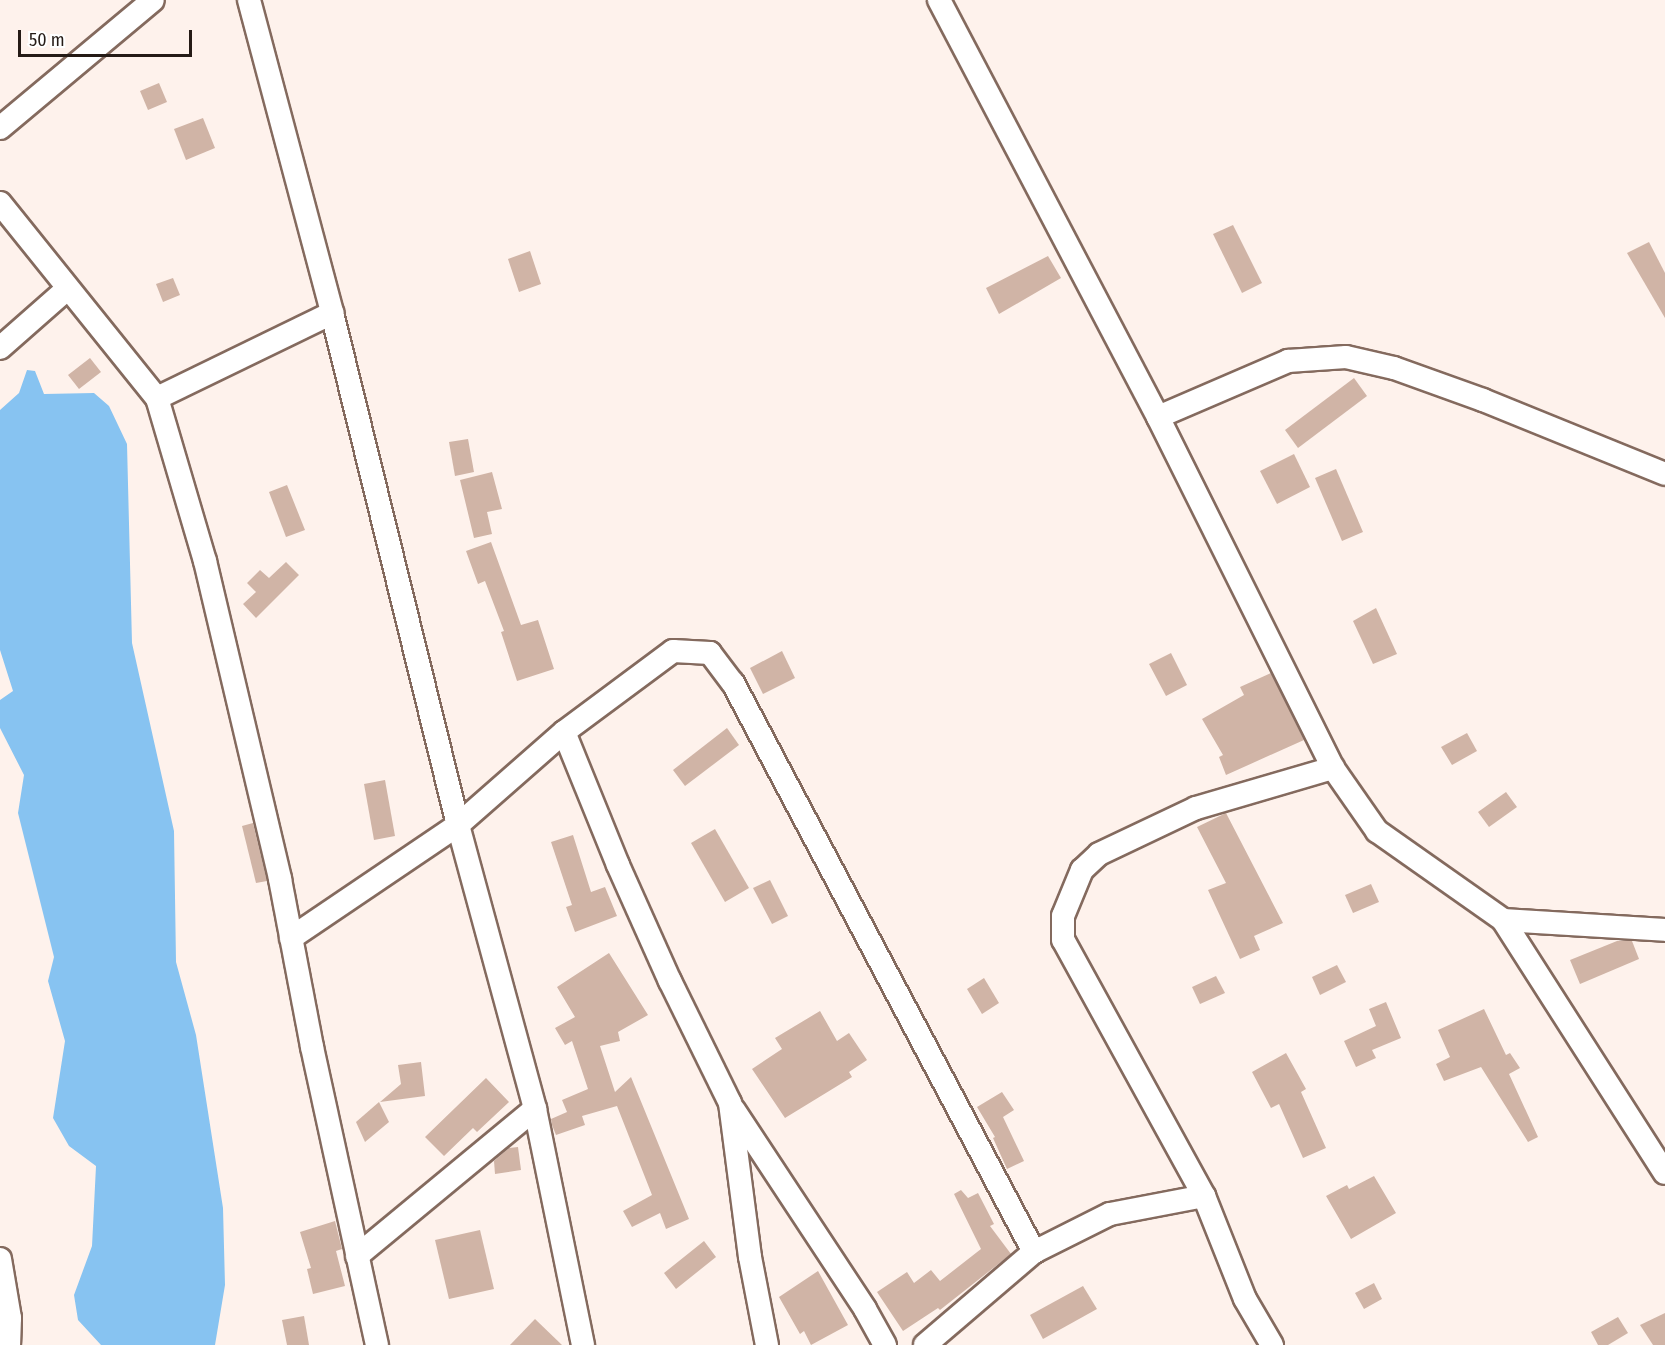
<!DOCTYPE html>
<html>
<head>
<meta charset="utf-8">
<style>
	body { margin:0 }
	#map { position:relative; width:1665px; height:1345px; overflow:hidden; background:#fef2ec; font-family:"Fira Sans Condensed",sans-serif }
	div>[style] { position:absolute }
	[style*='--x'] { left:calc(var(--x)*1px); top:calc(var(--y)*1px); width:calc(var(--w)*1px); rotate:calc(var(--a)*1deg) }
	.water>* { inset:0; background:#87c3f1 }
	.building>* { inset:0; background:#d0b4a6 }
	.roads { filter:drop-shadow(2px 0 #846a5e) drop-shadow(-2px 0 #846a5e) drop-shadow(0 2px #846a5e) drop-shadow(0 -2px #846a5e) }
	.minor>* { height:22px; margin:-11px; padding:0 11px; transform-origin:11px; border-radius:11px; background:#fff }
	span { translate:-50% -50%; white-space:nowrap; text-align:center; line-height:1.15; -webkit-text-stroke:4.5px #fff; paint-order:stroke }
	.scale { position:absolute; left:18px; top:30px; width:174px; height:27px; box-sizing:border-box; border:3px solid #251b16; border-top:0; padding-left:8px; font-size:18px; line-height:21px; white-space:nowrap; color:#251b16; -webkit-text-stroke:4px #fff; paint-order:stroke }
</style>
</head>
<body>
<div id="map">
	<div class="water">
		<i style="clip-path:polygon(27px 370px,35px 371px,44px 394px,94px 393px,109px 406px,127px 444px,132px 643px,174px 831px,176px 962px,196px 1035px,223px 1208px,225px 1285px,215px 1345px,101px 1345px,78px 1320px,74px 1295px,92px 1246px,96px 1166px,69px 1146px,53px 1118px,65px 1041px,48px 981px,54px 957px,18px 813px,24px 775px,0 728px,0 700px,13px 691px,0 650px,0 410px,19px 393px)"></i>
	</div>
	<div class="building">
		<i style="clip-path:polygon(159px 83px,167px 102px,148px 110px,140px 91px)"></i>
		<i style="clip-path:polygon(203px 118px,215px 148px,186px 160px,174px 129px)"></i>
		<i style="clip-path:polygon(1233px 225px,1262px 283px,1242px 293px,1213px 234px)"></i>
		<i style="clip-path:polygon(1649px 242px,1665px 273px,1665px 318px,1627px 253px)"></i>
		<i style="clip-path:polygon(530px 251px,541px 284px,519px 292px,508px 259px)"></i>
		<i style="clip-path:polygon(1048px 256px,1061px 278px,999px 314px,986px 288px)"></i>
		<i style="clip-path:polygon(173px 278px,180px 295px,163px 302px,156px 284px)"></i>
		<i style="clip-path:polygon(90px 358px,101px 372px,79px 389px,68px 375px)"></i>
		<i style="clip-path:polygon(1354px 378px,1367px 396px,1298px 448px,1285px 430px)"></i>
		<i style="clip-path:polygon(468px 439px,474px 472px,455px 476px,449px 442px)"></i>
		<i style="clip-path:polygon(1294px 454px,1310px 487px,1277px 504px,1260px 471px)"></i>
		<i style="clip-path:polygon(1336px 469px,1363px 532px,1342px 541px,1315px 478px)"></i>
		<i style="clip-path:polygon(492px 472px,502px 509px,487px 512px,492px 534px,474px 538px,460px 480px)"></i>
		<i style="clip-path:polygon(287px 485px,305px 530px,286px 537px,269px 492px)"></i>
		<i style="clip-path:polygon(491px 542px,521px 625px,538px 620px,554px 669px,517px 681px,501px 632px,504px 631px,485px 581px,478px 584px,466px 551px)"></i>
		<i style="clip-path:polygon(286px 562px,299px 575px,256px 618px,243px 604px,256px 592px,247px 583px,260px 570px,269px 578px)"></i>
		<i style="clip-path:polygon(1376px 608px,1397px 654px,1373px 664px,1353px 621px)"></i>
		<i style="clip-path:polygon(782px 651px,795px 678px,763px 694px,750px 668px)"></i>
		<i style="clip-path:polygon(1171px 653px,1187px 685px,1166px 696px,1149px 664px)"></i>
		<i style="clip-path:polygon(1271px 673px,1304px 740px,1226px 775px,1219px 757px,1223px 755px,1202px 719px,1244px 695px,1240px 687px)"></i>
		<i style="clip-path:polygon(727px 728px,739px 745px,685px 786px,673px 770px)"></i>
		<i style="clip-path:polygon(1467px 733px,1477px 751px,1452px 765px,1441px 747px)"></i>
		<i style="clip-path:polygon(385px 780px,395px 836px,374px 840px,364px 784px)"></i>
		<i style="clip-path:polygon(1506px 792px,1517px 807px,1489px 827px,1478px 812px)"></i>
		<i style="clip-path:polygon(1226px 813px,1283px 923px,1254px 936px,1260px 950px,1240px 959px,1208px 890px,1226px 883px,1197px 827px)"></i>
		<i style="clip-path:polygon(253px 823px,267px 881px,256px 883px,242px 826px)"></i>
		<i style="clip-path:polygon(715px 829px,749px 888px,725px 902px,691px 843px)"></i>
		<i style="clip-path:polygon(573px 835px,591px 892px,605px 887px,617px 916px,575px 932px,566px 907px,572px 905px,551px 842px)"></i>
		<i style="clip-path:polygon(770px 880px,788px 916px,772px 924px,753px 888px)"></i>
		<i style="clip-path:polygon(1371px 884px,1379px 902px,1353px 913px,1345px 895px)"></i>
		<i style="clip-path:polygon(1617px 941px,1632px 941px,1639px 959px,1580px 984px,1570px 960px)"></i>
		<i style="clip-path:polygon(609px 953px,648px 1015px,618px 1032px,620px 1041px,600px 1046px,615px 1092px,631px 1077px,689px 1219px,666px 1229px,660px 1213px,632px 1227px,623px 1211px,652px 1195px,617px 1106px,582px 1116px,585px 1125px,556px 1135px,552px 1125px,551px 1119px,567px 1112px,562px 1100px,588px 1089px,572px 1041px,565px 1045px,555px 1028px,575px 1017px,557px 987px)"></i>
		<i style="clip-path:polygon(1337px 965px,1346px 982px,1320px 995px,1312px 977px)"></i>
		<i style="clip-path:polygon(1216px 976px,1225px 993px,1200px 1004px,1192px 987px)"></i>
		<i style="clip-path:polygon(984px 978px,999px 1003px,982px 1014px,967px 989px)"></i>
		<i style="clip-path:polygon(1386px 1002px,1401px 1038px,1372px 1050px,1376px 1058px,1356px 1067px,1344px 1041px,1376px 1026px,1369px 1009px)"></i>
		<i style="clip-path:polygon(1484px 1009px,1506px 1055px,1510px 1053px,1520px 1068px,1509px 1074px,1538px 1137px,1528px 1142px,1481px 1067px,1444px 1081px,1436px 1064px,1450px 1057px,1438px 1030px)"></i>
		<i style="clip-path:polygon(820px 1011px,837px 1041px,849px 1033px,867px 1060px,849px 1072px,852px 1077px,785px 1118px,752px 1069px,782px 1049px,775px 1038px)"></i>
		<i style="clip-path:polygon(1286px 1053px,1306px 1089px,1301px 1092px,1326px 1148px,1303px 1158px,1279px 1104px,1271px 1108px,1252px 1072px)"></i>
		<i style="clip-path:polygon(421px 1062px,425px 1096px,380px 1102px,401px 1084px,398px 1065px)"></i>
		<i style="clip-path:polygon(486px 1078px,509px 1102px,477px 1132px,473px 1128px,444px 1156px,425px 1137px)"></i>
		<i style="clip-path:polygon(1002px 1092px,1014px 1110px,1003px 1117px,1024px 1161px,1007px 1169px,993px 1138px,995px 1137px,977px 1107px)"></i>
		<i style="clip-path:polygon(379px 1102px,389px 1122px,365px 1142px,356px 1122px)"></i>
		<i style="clip-path:polygon(518px 1147px,521px 1170px,495px 1174px,494px 1161px,509px 1148px)"></i>
		<i style="clip-path:polygon(1374px 1176px,1396px 1213px,1351px 1239px,1326px 1196px,1347px 1185px,1349px 1189px)"></i>
		<i style="clip-path:polygon(961px 1190px,968px 1198px,978px 1193px,994px 1224px,990px 1226px,1011px 1254px,940px 1310px,938px 1308px,903px 1331px,877px 1292px,907px 1272px,914px 1283px,931px 1270px,940px 1281px,981px 1249px,954px 1194px)"></i>
		<i style="clip-path:polygon(335px 1221px,342px 1249px,336px 1251px,345px 1286px,313px 1294px,307px 1269px,311px 1268px,300px 1232px)"></i>
		<i style="clip-path:polygon(480px 1230px,494px 1289px,449px 1299px,435px 1240px)"></i>
		<i style="clip-path:polygon(704px 1241px,716px 1257px,676px 1289px,664px 1273px)"></i>
		<i style="clip-path:polygon(818px 1271px,848px 1325px,811px 1345px,804px 1331px,800px 1334px,779px 1297px)"></i>
		<i style="clip-path:polygon(1374px 1283px,1382px 1299px,1364px 1309px,1355px 1293px)"></i>
		<i style="clip-path:polygon(1083px 1286px,1097px 1309px,1043px 1339px,1030px 1315px)"></i>
		<i style="clip-path:polygon(1665px 1313px,1665px 1345px,1653px 1345px,1640px 1325px)"></i>
		<i style="clip-path:polygon(304px 1316px,309px 1345px,287px 1345px,282px 1320px)"></i>
		<i style="clip-path:polygon(1618px 1317px,1628px 1333px,1608px 1345px,1598px 1345px,1591px 1332px)"></i>
		<i style="clip-path:polygon(535px 1319px,562px 1345px,510px 1345px)"></i>
	</div>
	<div class="roads">
		<div class="minor">
			<i style="--x:249;--y:0;--w:324;--a:75.1"></i>
			<i style="--x:332;--y:313;--w:527;--a:76.17"></i>
			<i style="--x:458;--y:825;--w:294;--a:74.8"></i>
			<i style="--x:535;--y:1109;--w:241;--a:78.5"></i>
			<i style="--x:939;--y:0;--w:471;--a:62.3"></i>
			<i style="--x:1158;--y:417;--w:392;--a:63.5"></i>
			<i style="--x:1333;--y:768;--w:77;--a:55.1"></i>
			<i style="--x:1377;--y:831;--w:154;--a:35.2"></i>
			<i style="--x:1503;--y:920;--w:300;--a:57.4"></i>
			<i style="--x:0;--y:128;--w:199;--a:-39.9"></i>
			<i style="--x:0;--y:203;--w:250;--a:51.2"></i>
			<i style="--x:157;--y:398;--w:170;--a:73.6"></i>
			<i style="--x:205;--y:561;--w:327;--a:76.7"></i>
			<i style="--x:280;--y:879;--w:171;--a:79.2"></i>
			<i style="--x:312;--y:1047;--w:305;--a:77.7"></i>
			<i style="--x:0;--y:348;--w:89;--a:-41.4"></i>
			<i style="--x:157;--y:398;--w:195;--a:-25.9"></i>
			<i style="--x:1158;--y:417;--w:142;--a:-23.3"></i>
			<i style="--x:1288;--y:361;--w:58;--a:-3.9"></i>
			<i style="--x:1346;--y:357;--w:49;--a:12.9"></i>
			<i style="--x:1394;--y:368;--w:95;--a:19.8"></i>
			<i style="--x:1483;--y:400;--w:196;--a:22.1"></i>
			<i style="--x:564;--y:732;--w:136;--a:-36.6"></i>
			<i style="--x:673;--y:651;--w:37;--a:3"></i>
			<i style="--x:710;--y:653;--w:38;--a:53"></i>
			<i style="--x:733;--y:683;--w:644;--a:62.12"></i>
			<i style="--x:1503;--y:920;--w:162;--a:3.5"></i>
			<i style="--x:291;--y:938;--w:202;--a:-34.1"></i>
			<i style="--x:458;--y:825;--w:141;--a:-41.3"></i>
			<i style="--x:564;--y:732;--w:144;--a:67.9"></i>
			<i style="--x:618;--y:865;--w:127;--a:65.9"></i>
			<i style="--x:670;--y:981;--w:136;--a:63.8"></i>
			<i style="--x:730;--y:1103;--w:155;--a:82.6"></i>
			<i style="--x:750;--y:1257;--w:90;--a:79.1"></i>
			<i style="--x:734;--y:1110;--w:238;--a:56.6"></i>
			<i style="--x:865;--y:1309;--w:41;--a:60.9"></i>
			<i style="--x:357;--y:1256;--w:231;--a:-39.6"></i>
			<i style="--x:0;--y:1259;--w:60;--a:80.4"></i>
			<i style="--x:10;--y:1318;--w:27;--a:92"></i>
			<i style="--x:925;--y:1345;--w:143;--a:-40.5"></i>
			<i style="--x:1034;--y:1252;--w:85;--a:-26.6"></i>
			<i style="--x:1110;--y:1214;--w:96;--a:-10.8"></i>
			<i style="--x:1272;--y:1345;--w:53;--a:-120.4"></i>
			<i style="--x:1245;--y:1299;--w:111;--a:-111.7"></i>
			<i style="--x:1204;--y:1196;--w:292;--a:-118.8"></i>
			<i style="--x:1063;--y:940;--w:24;--a:-90"></i>
			<i style="--x:1063;--y:916;--w:50;--a:-67.6"></i>
			<i style="--x:1082;--y:870;--w:23;--a:-43"></i>
			<i style="--x:1099;--y:854;--w:107;--a:-25.4"></i>
			<i style="--x:1196;--y:808;--w:143;--a:-16.3"></i>
		</div>
	</div>
	<div class="scale">50 m</div>
</div>
</body>
</html>
